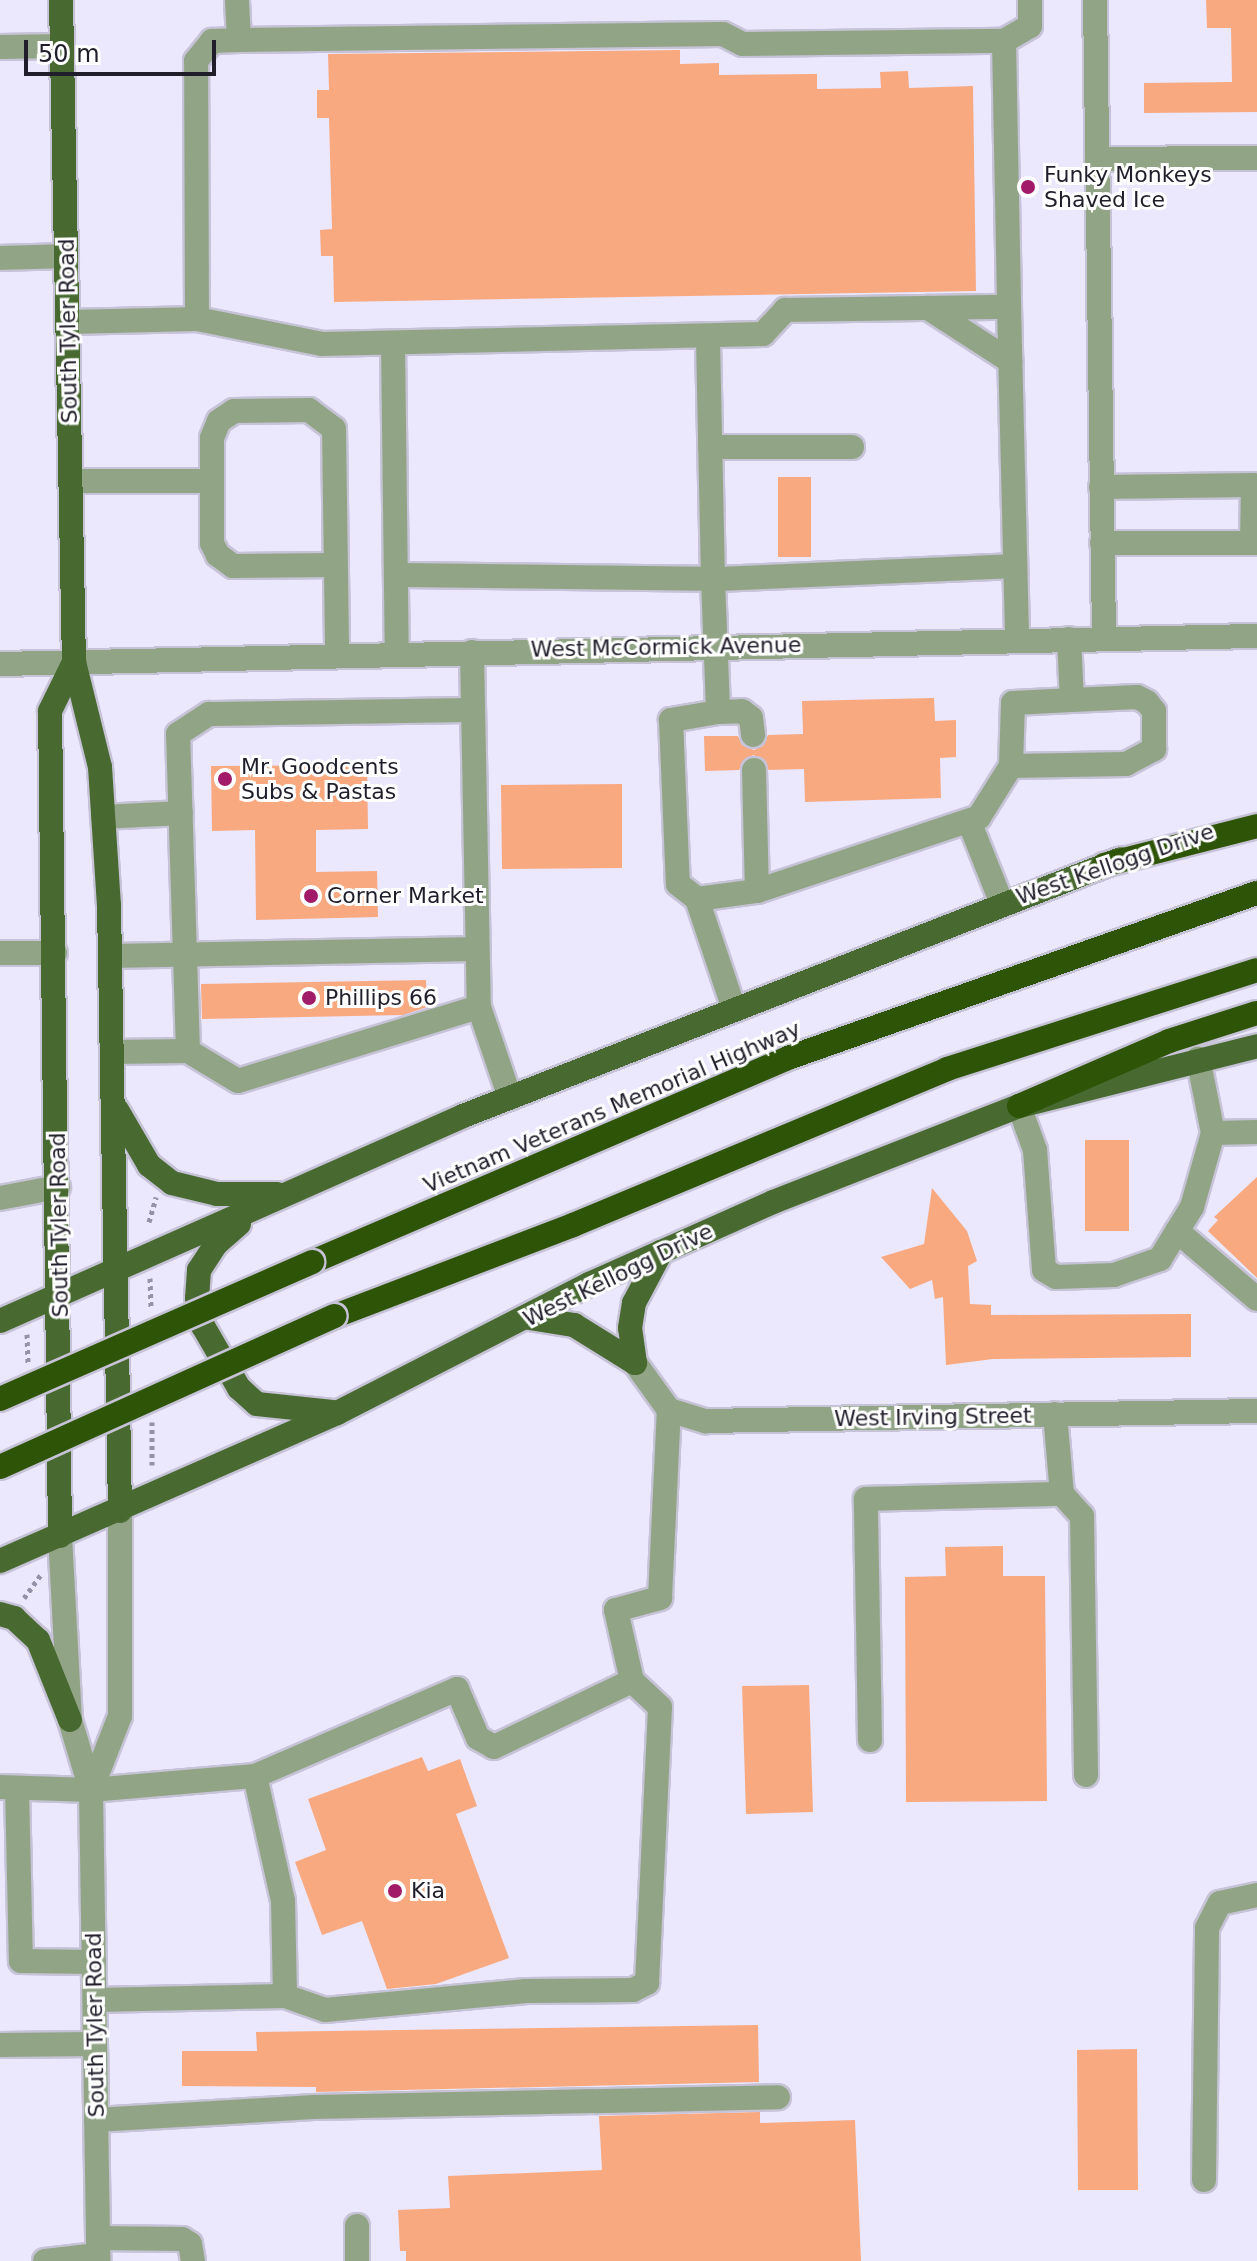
<!DOCTYPE html>
<html>
<head>
<meta charset="utf-8">
<style>
	body { margin:0 }
	#map { position:relative; width:1257px; height:2261px; overflow:hidden; background:#ebe7fd; font-family:"DejaVu Sans",sans-serif }
	div>[style] { position:absolute }
	[style*='--x'] { left:calc(var(--x)*1px); top:calc(var(--y)*1px); width:calc(var(--w)*1px); rotate:calc(var(--a)*1deg) }
	.building>* { inset:0; background:#f9a980 }
	.path>* { height:5px; margin-top:-2.5px; transform-origin:0; background:repeating-linear-gradient(90deg,#9692a5 0 4px,transparent 0 8px) }
	.roads { filter:drop-shadow(2px 0 #c7c3d7) drop-shadow(-2px 0 #c7c3d7) drop-shadow(0 2px #c7c3d7) drop-shadow(0 -2px #c7c3d7) }
	.minor>* { height:24px; margin:-12px; padding:0 12px; transform-origin:12px; border-radius:12px; background:#91a586 }
	.major>* { height:24px; margin:-12px; padding:0 12px; transform-origin:12px; border-radius:12px; background:#486a31 }
	.highway>* { height:24px; margin:-12px; padding:0 12px; transform-origin:12px; border-radius:12px; background:#2e5408 }
	.bridges { filter:drop-shadow(2px 0 #c7c3d7) drop-shadow(-2px 0 #c7c3d7) drop-shadow(0 2px #c7c3d7) drop-shadow(0 -2px #c7c3d7) }
	.highway-bridge>* { height:24px; margin:-12px; padding:0 12px; transform-origin:12px; border-radius:12px; background:#2e5408 }
	.dots>* { width:22px; height:22px; translate:-50% -50%; box-sizing:border-box; border:4px solid #fff; border-radius:50% }
	span { translate:-50% -50%; white-space:nowrap; text-align:center; line-height:1.15; -webkit-text-stroke:6px #fff; paint-order:stroke }
	.poi-label { font-size:22px; color:#211e2b }
	.left { translate:0 -50%; text-align:left }
	.street-label { font-size:22px; color:#211e2b }
	.scale { position:absolute; left:24px; top:40px; width:192px; height:36px; box-sizing:border-box; border:4px solid #211e2b; border-top:0; padding-left:10px; font-size:24px; line-height:28px; white-space:nowrap; color:#211e2b; -webkit-text-stroke:6px #fff; paint-order:stroke }
</style>
</head>
<body>
<div id="map">
	<div class="building">
		<i style="clip-path:polygon(1206px 0,1257px 0,1257px 112px,1144px 113px,1144px 83px,1232px 82px,1231px 28px,1207px 28px)"></i>
		<i style="clip-path:polygon(680px 50px,680px 64px,719px 63px,719px 75px,817px 74px,817px 89px,881px 88px,880px 72px,908px 71px,909px 88px,973px 86px,976px 291px,334px 302px,333px 256px,321px 256px,320px 230px,332px 229px,329px 118px,317px 118px,317px 90px,329px 90px,328px 54px)"></i>
		<i style="clip-path:polygon(778px 477px,811px 477px,811px 557px,778px 557px)"></i>
		<i style="clip-path:polygon(934px 698px,935px 721px,956px 720px,956px 757px,940px 758px,941px 798px,805px 802px,804px 769px,769px 770px,754px 755px,746px 758px,739px 770px,705px 771px,704px 736px,738px 736px,742px 745px,754px 750px,763px 746px,768px 735px,803px 734px,802px 701px)"></i>
		<i style="clip-path:polygon(367px 765px,368px 829px,316px 830px,316px 872px,377px 871px,378px 917px,256px 920px,255px 830px,212px 831px,211px 766px)"></i>
		<i style="clip-path:polygon(622px 784px,622px 868px,502px 869px,501px 785px)"></i>
		<i style="clip-path:polygon(426px 980px,427px 1007px,403px 1015px,202px 1019px,201px 984px)"></i>
		<i style="clip-path:polygon(1085px 1140px,1129px 1140px,1129px 1231px,1085px 1231px)"></i>
		<i style="clip-path:polygon(1257px 1177px,1257px 1278px,1208px 1231px,1218px 1220px,1214px 1217px)"></i>
		<i style="clip-path:polygon(932px 1188px,967px 1231px,977px 1261px,968px 1266px,970px 1304px,991px 1305px,991px 1315px,1191px 1314px,1191px 1357px,993px 1359px,946px 1365px,943px 1297px,935px 1299px,932px 1280px,910px 1289px,881px 1257px,924px 1244px)"></i>
		<i style="clip-path:polygon(1003px 1546px,1003px 1576px,1045px 1576px,1047px 1801px,906px 1802px,905px 1577px,946px 1576px,945px 1547px)"></i>
		<i style="clip-path:polygon(809px 1685px,813px 1812px,746px 1814px,742px 1686px)"></i>
		<i style="clip-path:polygon(422px 1757px,428px 1771px,460px 1759px,477px 1806px,456px 1814px,509px 1958px,436px 1984px,387px 1989px,362px 1921px,322px 1935px,295px 1862px,326px 1850px,308px 1799px)"></i>
		<i style="clip-path:polygon(758px 2025px,759px 2082px,316px 2092px,316px 2087px,182px 2086px,182px 2051px,257px 2051px,256px 2032px)"></i>
		<i style="clip-path:polygon(1137px 2049px,1138px 2190px,1078px 2190px,1077px 2050px)"></i>
		<i style="clip-path:polygon(760px 2112px,760px 2123px,855px 2120px,861px 2261px,406px 2261px,406px 2251px,400px 2251px,398px 2210px,450px 2208px,448px 2176px,602px 2170px,599px 2116px)"></i>
	</div>
	<div class="path">
		<i style="--x:149;--y:1222;--w:26;--a:-74"></i>
		<i style="--x:150;--y:1278;--w:30;--a:88"></i>
		<i style="--x:27;--y:1334;--w:30;--a:88"></i>
		<i style="--x:152;--y:1422;--w:43;--a:90"></i>
		<i style="--x:24;--y:1598;--w:29;--a:-54"></i>
	</div>
	<div class="roads">
		<div class="minor">
			<i style="--x:1095;--y:0;--w:638;--a:89.19"></i>
			<i style="--x:239;--y:40;--w:484;--a:-0.7"></i>
			<i style="--x:723;--y:34;--w:22;--a:27"></i>
			<i style="--x:743;--y:44;--w:261;--a:-0.7"></i>
			<i style="--x:1004;--y:41;--w:266;--a:88.9"></i>
			<i style="--x:1004;--y:41;--w:30;--a:-30"></i>
			<i style="--x:1030;--y:26;--w:26;--a:-90"></i>
			<i style="--x:0;--y:47;--w:62;--a:-0.9"></i>
			<i style="--x:1097;--y:159;--w:160;--a:-0.4"></i>
			<i style="--x:0;--y:258;--w:66;--a:-1.7"></i>
			<i style="--x:928;--y:308;--w:98;--a:32.9"></i>
			<i style="--x:197;--y:319;--w:127;--a:11.3"></i>
			<i style="--x:322;--y:344;--w:441;--a:-1.3"></i>
			<i style="--x:763;--y:334;--w:33;--a:-47"></i>
			<i style="--x:785;--y:310;--w:224;--a:-0.8"></i>
			<i style="--x:1009;--y:307;--w:333;--a:88.6"></i>
			<i style="--x:68;--y:322;--w:129;--a:-1.3"></i>
			<i style="--x:197;--y:319;--w:258;--a:-90.2"></i>
			<i style="--x:196;--y:61;--w:26;--a:-51"></i>
			<i style="--x:212;--y:41;--w:27;--a:-2"></i>
			<i style="--x:239;--y:40;--w:40;--a:-92.9"></i>
			<i style="--x:393;--y:343;--w:311;--a:89.3"></i>
			<i style="--x:710;--y:447;--w:142;--a:0"></i>
			<i style="--x:71;--y:481;--w:141;--a:0"></i>
			<i style="--x:1101;--y:487;--w:152;--a:-0.8"></i>
			<i style="--x:1253;--y:485;--w:58;--a:91"></i>
			<i style="--x:1102;--y:543;--w:155;--a:0"></i>
			<i style="--x:335;--y:565;--w:102;--a:179.4"></i>
			<i style="--x:233;--y:566;--w:19;--a:-144"></i>
			<i style="--x:218;--y:555;--w:13;--a:-117"></i>
			<i style="--x:212;--y:543;--w:105;--a:-90"></i>
			<i style="--x:212;--y:438;--w:18;--a:-68"></i>
			<i style="--x:219;--y:421;--w:18;--a:-34"></i>
			<i style="--x:234;--y:411;--w:75;--a:-0.8"></i>
			<i style="--x:309;--y:410;--w:31;--a:37"></i>
			<i style="--x:334;--y:429;--w:226;--a:89.2"></i>
			<i style="--x:1015;--y:566;--w:302;--a:177.5"></i>
			<i style="--x:713;--y:579;--w:133;--a:87.8"></i>
			<i style="--x:718;--y:712;--w:48;--a:170.3"></i>
			<i style="--x:671;--y:720;--w:164;--a:87.6"></i>
			<i style="--x:678;--y:884;--w:24;--a:38"></i>
			<i style="--x:697;--y:899;--w:61;--a:-7.6"></i>
			<i style="--x:757;--y:891;--w:234;--a:-18.4"></i>
			<i style="--x:979;--y:817;--w:60;--a:-57.9"></i>
			<i style="--x:1011;--y:766;--w:63;--a:-88.2"></i>
			<i style="--x:1013;--y:703;--w:59;--a:-2.9"></i>
			<i style="--x:1072;--y:700;--w:61;--a:-92.8"></i>
			<i style="--x:396;--y:575;--w:317;--a:0.7"></i>
			<i style="--x:713;--y:579;--w:243;--a:-91.2"></i>
			<i style="--x:472;--y:652;--w:355;--a:88.9"></i>
			<i style="--x:479;--y:1007;--w:96;--a:71.2"></i>
			<i style="--x:0;--y:664;--w:1257;--a:-1.28"></i>
			<i style="--x:718;--y:712;--w:24;--a:-2"></i>
			<i style="--x:742;--y:711;--w:11;--a:38"></i>
			<i style="--x:751;--y:718;--w:17;--a:83"></i>
			<i style="--x:1011;--y:766;--w:115;--a:-1"></i>
			<i style="--x:1126;--y:764;--w:32;--a:-28"></i>
			<i style="--x:1154;--y:749;--w:38;--a:-90"></i>
			<i style="--x:1154;--y:711;--w:11;--a:-128"></i>
			<i style="--x:1147;--y:702;--w:11;--a:-153"></i>
			<i style="--x:1137;--y:697;--w:65;--a:177.4"></i>
			<i style="--x:754;--y:770;--w:121;--a:88.6"></i>
			<i style="--x:103;--y:817;--w:78;--a:-2.9"></i>
			<i style="--x:969;--y:821;--w:89;--a:68.3"></i>
			<i style="--x:697;--y:899;--w:116;--a:71.4"></i>
			<i style="--x:0;--y:953;--w:55;--a:0"></i>
			<i style="--x:110;--y:956;--w:367;--a:-1.1"></i>
			<i style="--x:188;--y:1051;--w:58;--a:31"></i>
			<i style="--x:238;--y:1081;--w:252;--a:-17.1"></i>
			<i style="--x:112;--y:1052;--w:76;--a:-0.8"></i>
			<i style="--x:188;--y:1051;--w:317;--a:-91.8"></i>
			<i style="--x:178;--y:734;--w:37;--a:-33"></i>
			<i style="--x:209;--y:714;--w:264;--a:-0.9"></i>
			<i style="--x:1019;--y:1106;--w:47;--a:70"></i>
			<i style="--x:1035;--y:1150;--w:120;--a:85.7"></i>
			<i style="--x:1044;--y:1270;--w:14;--a:30"></i>
			<i style="--x:1056;--y:1277;--w:58;--a:-2"></i>
			<i style="--x:1114;--y:1275;--w:49;--a:-19.2"></i>
			<i style="--x:1160;--y:1259;--w:61;--a:-58.4"></i>
			<i style="--x:1192;--y:1207;--w:77;--a:-74.2"></i>
			<i style="--x:1213;--y:1133;--w:76;--a:-101.3"></i>
			<i style="--x:1213;--y:1133;--w:44;--a:-1.3"></i>
			<i style="--x:0;--y:1198;--w:59;--a:-10.7"></i>
			<i style="--x:1177;--y:1231;--w:105;--a:40.4"></i>
			<i style="--x:635;--y:1363;--w:58;--a:54.1"></i>
			<i style="--x:669;--y:1410;--w:39;--a:17"></i>
			<i style="--x:706;--y:1421;--w:551;--a:-1.04"></i>
			<i style="--x:1055;--y:1414;--w:80;--a:85"></i>
			<i style="--x:1062;--y:1494;--w:30;--a:48"></i>
			<i style="--x:1082;--y:1516;--w:259;--a:89.1"></i>
			<i style="--x:60;--y:1536;--w:184;--a:86.9"></i>
			<i style="--x:70;--y:1720;--w:73;--a:73.3"></i>
			<i style="--x:91;--y:1790;--w:471;--a:89.1"></i>
			<i style="--x:870;--y:1740;--w:241;--a:-91"></i>
			<i style="--x:866;--y:1499;--w:196;--a:-1.5"></i>
			<i style="--x:0;--y:1787;--w:91;--a:1.9"></i>
			<i style="--x:91;--y:1790;--w:165;--a:-4.9"></i>
			<i style="--x:255;--y:1776;--w:220;--a:-23.3"></i>
			<i style="--x:457;--y:1689;--w:53;--a:66.8"></i>
			<i style="--x:478;--y:1738;--w:18;--a:29"></i>
			<i style="--x:494;--y:1747;--w:153;--a:-25.6"></i>
			<i style="--x:632;--y:1681;--w:73;--a:-102.7"></i>
			<i style="--x:616;--y:1610;--w:46;--a:-15.3"></i>
			<i style="--x:660;--y:1598;--w:188;--a:-87.3"></i>
			<i style="--x:17;--y:1788;--w:173;--a:88.7"></i>
			<i style="--x:21;--y:1961;--w:73;--a:0.8"></i>
			<i style="--x:91;--y:1790;--w:79;--a:-68.6"></i>
			<i style="--x:120;--y:1716;--w:205;--a:-90"></i>
			<i style="--x:285;--y:1996;--w:42;--a:19.3"></i>
			<i style="--x:325;--y:2010;--w:202;--a:-5.4"></i>
			<i style="--x:526;--y:1991;--w:107;--a:-0.5"></i>
			<i style="--x:633;--y:1990;--w:16;--a:-27"></i>
			<i style="--x:647;--y:1983;--w:276;--a:-87.3"></i>
			<i style="--x:660;--y:1707;--w:38;--a:-137"></i>
			<i style="--x:95;--y:2000;--w:190;--a:-1.2"></i>
			<i style="--x:285;--y:1996;--w:95;--a:-91.2"></i>
			<i style="--x:283;--y:1901;--w:128;--a:-102.6"></i>
			<i style="--x:0;--y:2045;--w:95;--a:-0.6"></i>
			<i style="--x:96;--y:2120;--w:218;--a:-3.4"></i>
			<i style="--x:314;--y:2107;--w:464;--a:-1.2"></i>
			<i style="--x:1204;--y:2180;--w:252;--a:-89.3"></i>
			<i style="--x:1207;--y:1928;--w:28;--a:-63"></i>
			<i style="--x:1220;--y:1903;--w:38;--a:-12"></i>
			<i style="--x:357;--y:2226;--w:35;--a:90"></i>
			<i style="--x:98;--y:2238;--w:84;--a:0.7"></i>
			<i style="--x:182;--y:2239;--w:9;--a:32"></i>
			<i style="--x:190;--y:2244;--w:17;--a:80"></i>
			<i style="--x:45;--y:2261;--w:53;--a:-6.5"></i>
		</div>
		<div class="major">
			<i style="--x:61;--y:0;--w:662;--a:88.88"></i>
			<i style="--x:74;--y:662;--w:108;--a:76.1"></i>
			<i style="--x:100;--y:767;--w:138;--a:86.3"></i>
			<i style="--x:109;--y:905;--w:606;--a:88.96"></i>
			<i style="--x:117;--y:1110;--w:64;--a:59.8"></i>
			<i style="--x:149;--y:1165;--w:29;--a:38"></i>
			<i style="--x:172;--y:1183;--w:46;--a:13.7"></i>
			<i style="--x:217;--y:1194;--w:60;--a:0"></i>
			<i style="--x:239;--y:1224;--w:30;--a:139"></i>
			<i style="--x:216;--y:1244;--w:31;--a:123"></i>
			<i style="--x:199;--y:1270;--w:28;--a:94"></i>
			<i style="--x:197;--y:1298;--w:29;--a:78"></i>
			<i style="--x:203;--y:1326;--w:72;--a:59.9"></i>
			<i style="--x:239;--y:1388;--w:24;--a:42"></i>
			<i style="--x:257;--y:1404;--w:76;--a:6"></i>
			<i style="--x:529;--y:1318;--w:46;--a:8.8"></i>
			<i style="--x:574;--y:1325;--w:72;--a:31.9"></i>
			<i style="--x:0;--y:1321;--w:506;--a:-23.88"></i>
			<i style="--x:463;--y:1116;--w:706;--a:-21.33"></i>
			<i style="--x:635;--y:1363;--w:35;--a:-98"></i>
			<i style="--x:630;--y:1328;--w:25;--a:-81"></i>
			<i style="--x:634;--y:1303;--w:58;--a:-62.1"></i>
			<i style="--x:60;--y:1536;--w:825;--a:-90.69"></i>
			<i style="--x:50;--y:711;--w:55;--a:-63.9"></i>
			<i style="--x:0;--y:1561;--w:368;--a:-23.7"></i>
			<i style="--x:337;--y:1413;--w:283;--a:-27.1"></i>
			<i style="--x:589;--y:1284;--w:201;--a:-24"></i>
			<i style="--x:773;--y:1202;--w:264;--a:-21.3"></i>
			<i style="--x:1019;--y:1106;--w:245;--a:-14.1"></i>
			<i style="--x:0;--y:1614;--w:15;--a:16"></i>
			<i style="--x:14;--y:1618;--w:33;--a:43"></i>
			<i style="--x:38;--y:1640;--w:86;--a:68.2"></i>
		</div>
		<div class="highway">
			<i style="--x:1104;--y:865;--w:158;--a:-14.3"></i>
			<i style="--x:1019;--y:1106;--w:163;--a:-23.4"></i>
			<i style="--x:1169;--y:1041;--w:92;--a:-17.7"></i>
			<i style="--x:312;--y:1262;--w:518;--a:-23.2"></i>
			<i style="--x:788;--y:1058;--w:497;--a:-19.4"></i>
			<i style="--x:335;--y:1316;--w:255;--a:-20.9"></i>
			<i style="--x:573;--y:1225;--w:405;--a:-22.6"></i>
			<i style="--x:947;--y:1069;--w:325;--a:-17.7"></i>
		</div>
	</div>
	<div class="bridges">
		<div class="highway-bridge">
			<i style="--x:0;--y:1399;--w:341;--a:-23.7"></i>
			<i style="--x:0;--y:1467;--w:367;--a:-24.3"></i>
		</div>
	</div>
	<div class="dots">
		<i style="left:1028px;top:187px;background:#a21b68"></i>
		<i style="left:225px;top:779px;background:#a21b68"></i>
		<i style="left:311px;top:896px;background:#a21b68"></i>
		<i style="left:309px;top:998px;background:#a21b68"></i>
		<i style="left:395px;top:1891px;background:#a21b68"></i>
	</div>
	<div class="poi-label">
		<span class="left" style="left:1044px;top:187px">Funky Monkeys<br>Shaved Ice</span>
		<span class="left" style="left:241px;top:779px">Mr. Goodcents<br>Subs &amp; Pastas</span>
		<span class="left" style="left:327px;top:896px">Corner Market</span>
		<span class="left" style="left:325px;top:998px">Phillips 66</span>
		<span class="left" style="left:411px;top:1891px">Kia</span>
	</div>
	<div class="street-label">
		<span style="left:68px;top:331px;rotate:-91deg">South Tyler Road</span>
		<span style="left:666px;top:647px;rotate:-1deg">West McCormick Avenue</span>
		<span style="left:1115px;top:864px;rotate:-19deg">West Kellogg Drive</span>
		<span style="left:612px;top:1107px;rotate:-23deg">Vietnam Veterans Memorial Highway</span>
		<span style="left:59px;top:1225px;rotate:-91deg">South Tyler Road</span>
		<span style="left:618px;top:1275px;rotate:-26deg">West Kellogg Drive</span>
		<span style="left:933px;top:1417px;rotate:-1deg">West Irving Street</span>
		<span style="left:95px;top:2025px;rotate:-91deg">South Tyler Road</span>
	</div>
	<div class="scale">50 m</div>
</div>
</body>
</html>
